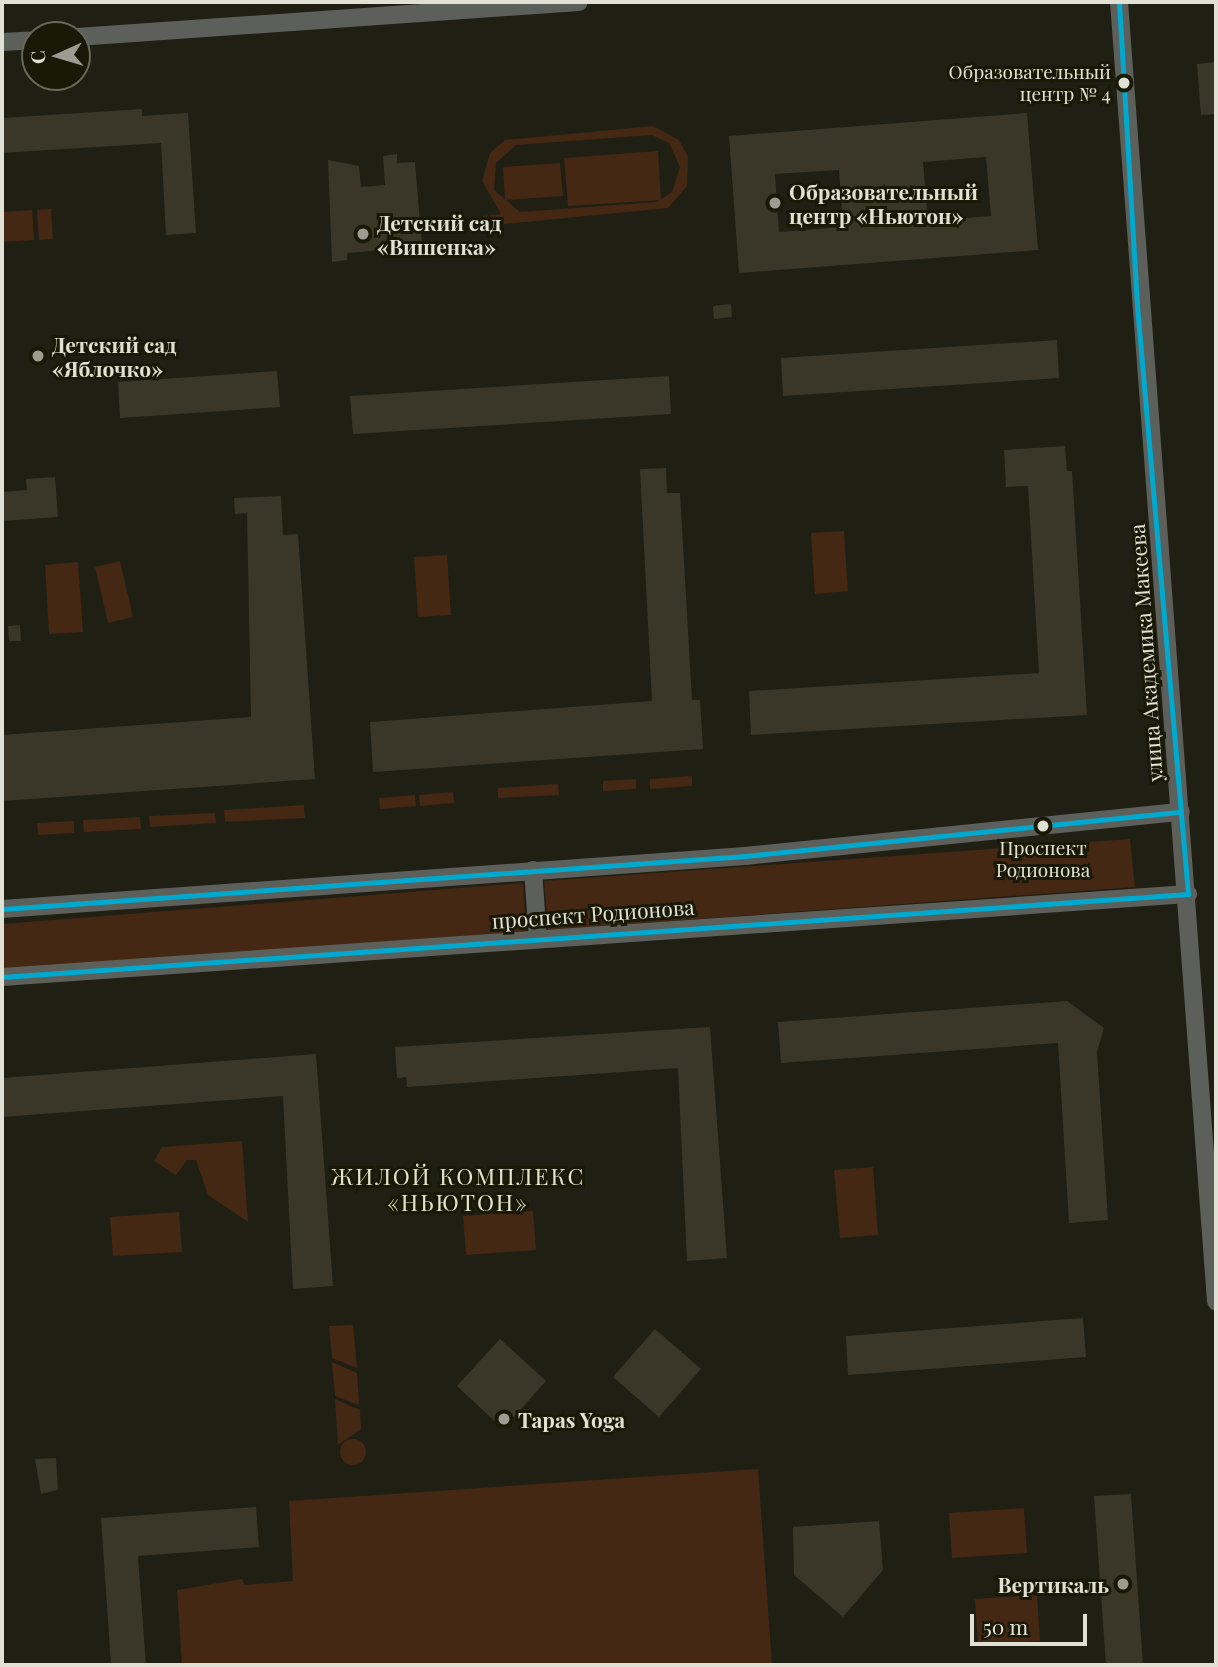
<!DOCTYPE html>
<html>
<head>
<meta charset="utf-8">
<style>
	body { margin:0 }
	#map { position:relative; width:1218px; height:1667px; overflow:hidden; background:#1f1f14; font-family:"Playfair Display",serif }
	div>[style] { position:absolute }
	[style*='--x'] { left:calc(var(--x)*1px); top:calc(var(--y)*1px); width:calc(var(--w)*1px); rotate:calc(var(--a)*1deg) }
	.green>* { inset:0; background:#442814 }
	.round { border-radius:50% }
	.building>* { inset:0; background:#3a3729 }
	.minor>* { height:18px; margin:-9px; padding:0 9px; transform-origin:9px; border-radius:9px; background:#5d5f5b }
	.bus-1>* { height:5px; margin:-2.5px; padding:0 2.5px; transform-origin:2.5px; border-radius:2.5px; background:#00a9ce }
	.dots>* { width:19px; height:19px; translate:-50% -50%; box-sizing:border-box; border:4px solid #1a1907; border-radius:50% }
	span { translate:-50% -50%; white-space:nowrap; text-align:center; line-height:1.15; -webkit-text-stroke:6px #1a1907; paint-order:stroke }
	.bus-label { font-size:19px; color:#e0e0d4 }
	.right { translate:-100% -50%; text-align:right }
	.poi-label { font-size:21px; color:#e0e0d4; font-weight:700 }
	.left { translate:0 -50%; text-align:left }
	.street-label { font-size:21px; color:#e0e0d4 }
	.neighbourhood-label { font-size:23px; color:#e4e4cc; letter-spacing:2px }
	.frame { position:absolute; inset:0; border:4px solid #e0e0d4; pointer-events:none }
	.north { position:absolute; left:21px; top:21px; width:70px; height:70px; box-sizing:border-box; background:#1a1907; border:2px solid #696959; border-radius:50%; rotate:266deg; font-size:19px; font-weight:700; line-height:28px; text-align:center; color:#e0e0d4 }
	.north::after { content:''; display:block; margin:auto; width:24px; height:32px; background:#9c9c91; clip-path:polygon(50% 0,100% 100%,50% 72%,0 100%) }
	.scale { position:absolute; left:970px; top:1614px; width:117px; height:32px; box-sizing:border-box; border:4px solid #e0e0d4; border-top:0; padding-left:9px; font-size:21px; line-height:24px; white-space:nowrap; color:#e0e0d4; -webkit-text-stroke:5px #1a1907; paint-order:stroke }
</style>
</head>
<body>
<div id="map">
	<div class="green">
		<i style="clip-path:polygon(evenodd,653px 126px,679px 140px,688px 157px,687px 186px,668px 208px,484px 226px,483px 216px,501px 214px,482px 181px,490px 153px,505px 140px,653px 126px,652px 135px,669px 143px,680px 167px,672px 192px,657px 202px,520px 212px,494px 190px,496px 163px,516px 145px,652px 135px)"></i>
		<i style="clip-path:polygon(658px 151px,661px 200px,568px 206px,564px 158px)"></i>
		<i style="clip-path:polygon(560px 163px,563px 196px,505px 200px,503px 167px)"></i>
		<i style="clip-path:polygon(51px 209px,53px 239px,39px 240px,37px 210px)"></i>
		<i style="clip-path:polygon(32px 210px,34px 240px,2px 242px,2px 212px)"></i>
		<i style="clip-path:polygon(844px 531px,848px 591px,815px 594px,811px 533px)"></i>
		<i style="clip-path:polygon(447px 555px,451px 615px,418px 617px,414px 557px)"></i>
		<i style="clip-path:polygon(120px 561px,133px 617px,108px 623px,95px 567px)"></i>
		<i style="clip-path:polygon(78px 562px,83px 632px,49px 634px,45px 565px)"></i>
		<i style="clip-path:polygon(692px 776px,692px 786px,650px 789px,650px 779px)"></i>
		<i style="clip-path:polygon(636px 779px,636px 789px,603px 791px,603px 781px)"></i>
		<i style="clip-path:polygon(558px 784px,559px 795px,498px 798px,498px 788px)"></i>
		<i style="clip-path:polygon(453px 792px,454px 803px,420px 806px,419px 795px)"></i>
		<i style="clip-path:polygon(415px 795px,416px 806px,380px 809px,379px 798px)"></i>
		<i style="clip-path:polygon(304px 805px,305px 818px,225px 822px,224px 810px)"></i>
		<i style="clip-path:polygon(215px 813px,216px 823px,150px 827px,149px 816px)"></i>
		<i style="clip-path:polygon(140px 817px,141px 829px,84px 832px,83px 820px)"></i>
		<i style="clip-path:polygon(74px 821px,74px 833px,38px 835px,37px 823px)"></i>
		<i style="clip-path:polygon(1130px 839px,1135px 887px,548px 930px,544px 881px)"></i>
		<i style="clip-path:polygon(523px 883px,526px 931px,2px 970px,2px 924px)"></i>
		<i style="clip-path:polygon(242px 1141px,248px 1222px,208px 1195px,196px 1160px,187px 1160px,176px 1175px,154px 1161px,162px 1147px)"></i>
		<i style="clip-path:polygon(873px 1167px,878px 1235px,840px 1238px,834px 1170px)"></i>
		<i style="clip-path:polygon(533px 1211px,536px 1250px,466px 1255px,463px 1216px)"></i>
		<i style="clip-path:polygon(179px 1212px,182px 1252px,113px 1256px,110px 1217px)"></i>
		<i style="clip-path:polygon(353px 1325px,357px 1368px,332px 1358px,329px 1326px)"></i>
		<i style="clip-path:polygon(332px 1362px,357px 1373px,359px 1405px,335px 1396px)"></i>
		<i style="clip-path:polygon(335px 1399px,360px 1410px,361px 1429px,338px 1445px)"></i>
		<i class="round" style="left:340px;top:1439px;width:26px;height:26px"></i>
		<i style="clip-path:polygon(758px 1469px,772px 1665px,182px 1665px,177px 1590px,242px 1579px,245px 1585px,293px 1581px,289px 1501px)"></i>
		<i style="clip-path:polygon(1024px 1508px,1027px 1553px,952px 1558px,949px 1513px)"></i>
		<i style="clip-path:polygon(1037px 1595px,1040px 1641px,978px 1645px,975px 1599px)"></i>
	</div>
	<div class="building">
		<i style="clip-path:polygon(1216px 62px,1216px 114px,1201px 115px,1197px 64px)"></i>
		<i style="clip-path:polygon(142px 109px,142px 116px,188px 113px,196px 233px,166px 235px,161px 143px,2px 153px,2px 118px)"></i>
		<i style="clip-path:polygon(evenodd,1027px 113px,1038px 250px,739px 273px,729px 136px,1027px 113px,986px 157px,991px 216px,928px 221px,923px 162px,986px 157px,1027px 113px,839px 170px,843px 227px,779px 232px,775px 174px,839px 170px)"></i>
		<i style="clip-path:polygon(397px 154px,397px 163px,415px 162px,422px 246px,406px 247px,407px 256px,393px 257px,393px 249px,347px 253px,347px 260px,332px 262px,328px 160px,359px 166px,361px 187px,385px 185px,383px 156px)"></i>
		<i style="clip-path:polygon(731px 304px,732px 317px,714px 319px,713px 306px)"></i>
		<i style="clip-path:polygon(1057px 340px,1059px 378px,783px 396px,781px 358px)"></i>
		<i style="clip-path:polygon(277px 371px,280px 407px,120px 418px,118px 382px)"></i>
		<i style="clip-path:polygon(669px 376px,671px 414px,353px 434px,350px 396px)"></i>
		<i style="clip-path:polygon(1065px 446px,1067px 471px,1072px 471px,1087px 715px,751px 735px,749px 691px,1039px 673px,1028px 486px,1006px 487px,1004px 450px)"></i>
		<i style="clip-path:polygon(666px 468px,667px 493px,680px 493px,692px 700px,700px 700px,703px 749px,373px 772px,370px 722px,652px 701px,640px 469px)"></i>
		<i style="clip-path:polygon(55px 477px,58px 517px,2px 521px,2px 492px,27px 490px,26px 479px)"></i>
		<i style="clip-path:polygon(281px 496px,283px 535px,298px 534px,315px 779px,2px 801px,2px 735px,251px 717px,247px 513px,235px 514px,234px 498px)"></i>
		<i style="clip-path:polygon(20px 625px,21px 641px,9px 641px,8px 626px)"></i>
		<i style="clip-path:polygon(1067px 1001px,1104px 1028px,1097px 1052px,1108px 1220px,1069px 1223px,1058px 1043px,781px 1063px,778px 1022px)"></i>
		<i style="clip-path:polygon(710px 1027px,727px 1258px,687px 1261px,678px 1068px,407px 1087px,406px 1077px,397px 1078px,395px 1047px)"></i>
		<i style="clip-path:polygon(316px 1054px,333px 1286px,293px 1289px,283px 1096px,2px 1117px,2px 1078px)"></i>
		<i style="clip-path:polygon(1083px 1318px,1086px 1357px,848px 1375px,846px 1336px)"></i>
		<i style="clip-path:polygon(655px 1329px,701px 1369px,659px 1417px,613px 1377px)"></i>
		<i style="clip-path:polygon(500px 1339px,546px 1381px,503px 1429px,457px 1386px)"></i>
		<i style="clip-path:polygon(56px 1458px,58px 1490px,41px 1494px,35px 1459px)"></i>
		<i style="clip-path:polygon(1131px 1494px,1143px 1665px,1106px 1665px,1094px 1496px)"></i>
		<i style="clip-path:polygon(256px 1507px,259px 1547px,138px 1556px,146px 1665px,111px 1665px,101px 1518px)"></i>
		<i style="clip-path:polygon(879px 1521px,883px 1570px,843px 1617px,794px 1575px,793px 1527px)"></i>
	</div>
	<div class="minor">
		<i style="--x:1119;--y:2;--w:1303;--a:85.73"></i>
		<i style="--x:77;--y:37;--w:503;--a:-3.99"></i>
		<i style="--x:2;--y:42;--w:33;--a:-3"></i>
		<i style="--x:533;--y:870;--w:69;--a:85.9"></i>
		<i style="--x:2;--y:909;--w:745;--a:-4.08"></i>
		<i style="--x:745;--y:856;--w:438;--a:-5.8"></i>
		<i style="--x:2;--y:977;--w:1189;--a:-4"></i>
	</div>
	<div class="bus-1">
		<i style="--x:2;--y:909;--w:745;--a:-4.08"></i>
		<i style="--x:745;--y:856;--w:438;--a:-5.8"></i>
		<i style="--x:2;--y:977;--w:1189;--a:-4"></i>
		<i style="--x:1188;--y:894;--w:591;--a:-94.95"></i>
		<i style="--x:1137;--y:305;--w:304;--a:-93.4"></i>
	</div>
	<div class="dots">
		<i style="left:1124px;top:83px;background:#e0e0d4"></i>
		<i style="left:775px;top:203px;background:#9c9c91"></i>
		<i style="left:363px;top:234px;background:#9c9c91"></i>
		<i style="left:38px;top:356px;background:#9c9c91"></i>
		<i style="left:1043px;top:826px;background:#e0e0d4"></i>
		<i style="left:504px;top:1419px;background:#9c9c91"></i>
		<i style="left:1123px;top:1584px;background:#9c9c91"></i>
	</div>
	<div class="bus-label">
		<span class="right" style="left:1111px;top:83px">Образовательный<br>центр № 4</span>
		<span style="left:1043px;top:859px">Проспект<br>Родионова</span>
	</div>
	<div class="poi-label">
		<span class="left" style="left:789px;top:203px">Образовательный<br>центр «Ньютон»</span>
		<span class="left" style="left:377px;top:234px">Детский сад<br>«Вишенка»</span>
		<span class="left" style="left:52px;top:356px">Детский сад<br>«Яблочко»</span>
		<span class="left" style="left:518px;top:1419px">Tapas Yoga</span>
		<span class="right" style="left:1109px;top:1584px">Вертикаль</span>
	</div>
	<div class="street-label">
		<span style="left:1145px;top:653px;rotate:-94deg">улица Академика Макеева</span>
		<span style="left:593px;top:913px;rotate:-4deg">проспект Родионова</span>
	</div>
	<div class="neighbourhood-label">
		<span style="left:458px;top:1189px">ЖИЛОЙ КОМПЛЕКС<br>«НЬЮТОН»</span>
	</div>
	<div class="frame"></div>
	<div class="north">С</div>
	<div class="scale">50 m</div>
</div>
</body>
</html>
